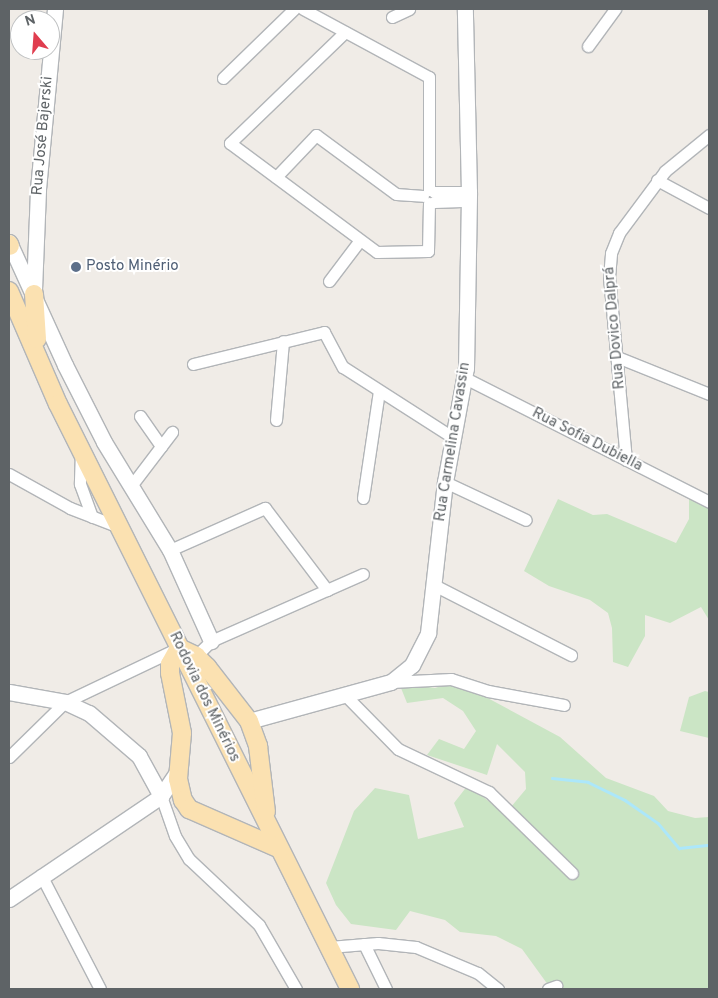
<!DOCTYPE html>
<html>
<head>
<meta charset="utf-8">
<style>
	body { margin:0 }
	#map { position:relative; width:718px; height:998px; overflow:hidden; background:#f0ece7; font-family:Overpass,sans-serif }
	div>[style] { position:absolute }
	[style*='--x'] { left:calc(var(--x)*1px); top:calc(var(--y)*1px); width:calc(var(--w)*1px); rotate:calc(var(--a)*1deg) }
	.green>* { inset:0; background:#cbe5c5 }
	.stream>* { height:2.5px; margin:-1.25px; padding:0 1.25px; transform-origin:1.25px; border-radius:1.25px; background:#ace7fa }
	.roads { filter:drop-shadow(1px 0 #b2b5b8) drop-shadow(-1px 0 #b2b5b8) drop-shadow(0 1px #b2b5b8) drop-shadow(0 -1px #b2b5b8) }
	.street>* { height:11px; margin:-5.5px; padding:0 5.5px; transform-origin:5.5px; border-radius:5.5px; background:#fff }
	.secondary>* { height:15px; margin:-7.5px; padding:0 7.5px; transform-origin:7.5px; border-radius:7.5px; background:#fff }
	.primary>* { height:18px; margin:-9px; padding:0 9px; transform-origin:9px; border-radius:9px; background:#fbe1b1 }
	.dots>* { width:14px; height:14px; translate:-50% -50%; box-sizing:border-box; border:2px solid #fff; border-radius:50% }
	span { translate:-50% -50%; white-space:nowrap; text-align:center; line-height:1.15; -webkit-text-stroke:4px #fff; paint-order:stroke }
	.street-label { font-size:15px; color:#5e6366 }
	.service-label { font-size:15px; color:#4e5e75 }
	.left { translate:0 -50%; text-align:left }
	.frame { position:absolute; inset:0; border:10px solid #5e6366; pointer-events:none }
	.north { position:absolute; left:10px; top:10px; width:50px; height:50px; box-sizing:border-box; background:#fff; border:1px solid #bfc1c2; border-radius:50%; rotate:342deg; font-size:14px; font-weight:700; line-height:20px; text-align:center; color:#5e6366 }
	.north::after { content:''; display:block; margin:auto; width:18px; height:22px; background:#e03d4f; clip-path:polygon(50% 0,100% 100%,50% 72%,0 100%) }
</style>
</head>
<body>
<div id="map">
	<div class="green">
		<i style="clip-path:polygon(689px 498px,709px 508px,709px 620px,701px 607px,670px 623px,645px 615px,645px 636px,628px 667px,613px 662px,612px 628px,608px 613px,590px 600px,549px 586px,524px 571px,558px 499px,593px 515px,607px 514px,676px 543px,689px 519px)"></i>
		<i style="clip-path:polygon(451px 683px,469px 688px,560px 737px,606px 778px,654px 796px,668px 811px,695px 818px,709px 817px,709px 989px,551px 989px,522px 949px,496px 936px,460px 932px,445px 920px,410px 911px,396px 930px,351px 924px,336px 905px,326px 883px,354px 811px,375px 788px,409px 795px,418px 839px,464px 827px,454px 803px,468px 785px,505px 814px,526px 789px,525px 772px,497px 744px,487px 775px,427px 755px,439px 739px,464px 749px,476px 731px,463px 711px,443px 698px,407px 703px,401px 688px,416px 685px,435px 688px)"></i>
		<i style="clip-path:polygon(705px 691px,709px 692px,709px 738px,680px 731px,689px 697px)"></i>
	</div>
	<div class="stream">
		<i style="--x:552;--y:778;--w:36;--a:6"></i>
		<i style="--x:588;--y:782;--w:41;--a:25.9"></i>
		<i style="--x:625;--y:800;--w:40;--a:34.9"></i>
		<i style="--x:658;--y:823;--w:33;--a:50"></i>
		<i style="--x:679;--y:848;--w:30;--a:-6"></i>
	</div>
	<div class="roads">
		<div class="street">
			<i style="--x:303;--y:9;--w:143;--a:28.4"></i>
			<i style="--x:429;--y:77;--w:113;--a:90"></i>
			<i style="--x:392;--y:17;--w:19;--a:-25"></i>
			<i style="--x:345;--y:32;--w:160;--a:136"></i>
			<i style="--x:230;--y:143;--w:183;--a:36.6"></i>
			<i style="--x:377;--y:252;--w:51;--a:-1.1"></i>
			<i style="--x:428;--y:251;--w:48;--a:-88.8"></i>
			<i style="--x:588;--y:46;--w:46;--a:-53.9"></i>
			<i style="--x:223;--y:78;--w:99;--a:-44.2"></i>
			<i style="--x:276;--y:177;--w:58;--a:-46.4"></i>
			<i style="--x:316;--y:135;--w:99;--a:36.4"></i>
			<i style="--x:396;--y:194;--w:27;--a:4"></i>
			<i style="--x:657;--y:180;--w:59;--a:28.3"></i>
			<i style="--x:434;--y:192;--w:35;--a:0"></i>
			<i style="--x:434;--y:202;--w:35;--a:-2"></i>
			<i style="--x:329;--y:281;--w:51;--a:-52.9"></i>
			<i style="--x:617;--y:357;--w:99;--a:21.9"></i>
			<i style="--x:193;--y:364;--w:135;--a:-13.7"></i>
			<i style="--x:324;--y:332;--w:40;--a:62"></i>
			<i style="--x:343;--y:367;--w:130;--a:32.7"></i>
			<i style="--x:465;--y:378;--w:274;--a:26.9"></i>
			<i style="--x:140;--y:416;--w:37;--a:55"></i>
			<i style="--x:276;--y:420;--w:79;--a:-84.9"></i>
			<i style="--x:81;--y:451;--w:33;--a:92"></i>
			<i style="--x:80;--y:484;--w:35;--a:70"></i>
			<i style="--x:626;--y:460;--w:184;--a:-95.3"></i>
			<i style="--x:609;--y:277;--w:24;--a:-85"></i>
			<i style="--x:611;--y:253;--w:22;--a:-68"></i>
			<i style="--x:619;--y:233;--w:77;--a:-53.4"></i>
			<i style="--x:665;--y:171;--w:57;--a:-39.3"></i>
			<i style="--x:9;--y:474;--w:70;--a:29.1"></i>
			<i style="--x:70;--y:508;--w:53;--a:21.2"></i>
			<i style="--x:445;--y:482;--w:89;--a:25.1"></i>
			<i style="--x:131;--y:486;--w:68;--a:-52.8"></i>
			<i style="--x:363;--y:498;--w:108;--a:-81.5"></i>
			<i style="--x:170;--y:550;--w:104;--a:-23.9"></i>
			<i style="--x:265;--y:508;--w:103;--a:52.9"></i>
			<i style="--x:434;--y:585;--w:154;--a:27.1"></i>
			<i style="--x:196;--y:656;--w:21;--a:-45"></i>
			<i style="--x:211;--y:641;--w:166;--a:-23.8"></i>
			<i style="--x:391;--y:682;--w:60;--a:-2.9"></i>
			<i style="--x:451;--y:679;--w:39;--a:18"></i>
			<i style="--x:488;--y:691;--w:77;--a:10.4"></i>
			<i style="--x:346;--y:696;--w:74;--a:45.5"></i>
			<i style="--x:398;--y:749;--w:101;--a:25.3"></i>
			<i style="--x:489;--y:792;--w:116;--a:44.3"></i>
			<i style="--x:9;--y:757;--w:78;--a:-44.5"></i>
			<i style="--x:65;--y:702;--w:125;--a:-25.5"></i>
			<i style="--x:161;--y:796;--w:42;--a:70.7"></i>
			<i style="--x:175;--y:836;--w:27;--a:59"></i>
			<i style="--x:189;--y:859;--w:96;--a:43.3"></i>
			<i style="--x:259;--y:925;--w:74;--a:60"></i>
			<i style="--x:41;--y:875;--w:128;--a:62.6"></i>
			<i style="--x:364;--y:944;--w:50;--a:63.9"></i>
			<i style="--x:329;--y:947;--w:49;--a:-4.7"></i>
			<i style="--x:378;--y:943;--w:38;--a:6"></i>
			<i style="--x:416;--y:947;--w:67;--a:22.8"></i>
			<i style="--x:478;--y:973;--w:26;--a:39"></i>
			<i style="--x:548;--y:989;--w:9;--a:-21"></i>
		</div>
		<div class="secondary">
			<i style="--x:9;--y:242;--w:135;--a:65.5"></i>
			<i style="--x:65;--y:365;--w:86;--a:63.1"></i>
			<i style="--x:104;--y:442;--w:127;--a:58.6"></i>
			<i style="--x:170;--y:550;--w:100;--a:65.7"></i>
			<i style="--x:34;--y:290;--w:101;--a:-87.7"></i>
			<i style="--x:38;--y:189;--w:181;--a:-84.6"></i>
			<i style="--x:9;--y:692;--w:57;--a:10.1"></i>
			<i style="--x:65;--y:702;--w:26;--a:25"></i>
			<i style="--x:89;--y:713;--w:66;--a:40.7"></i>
			<i style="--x:139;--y:756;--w:46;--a:61.2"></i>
			<i style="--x:249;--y:721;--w:147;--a:-15.4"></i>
			<i style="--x:391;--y:682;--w:27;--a:-39"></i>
			<i style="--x:412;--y:665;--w:36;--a:-63"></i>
			<i style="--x:428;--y:633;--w:152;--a:-83.6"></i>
			<i style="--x:445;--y:482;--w:116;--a:-79.6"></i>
			<i style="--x:466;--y:368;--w:176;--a:-89"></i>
			<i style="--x:469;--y:192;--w:183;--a:-91.3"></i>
			<i style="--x:9;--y:899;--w:184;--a:-34.1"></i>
			<i style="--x:161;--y:796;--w:32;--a:-56"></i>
		</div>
		<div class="primary">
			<i style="--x:9;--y:244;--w:2;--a:63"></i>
			<i style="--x:9;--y:291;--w:123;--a:66.6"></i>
			<i style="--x:58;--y:404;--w:654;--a:63.47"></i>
			<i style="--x:34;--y:294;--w:45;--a:86.2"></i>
			<i style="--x:179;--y:648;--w:18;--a:119"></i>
			<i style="--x:170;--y:664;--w:9;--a:90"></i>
			<i style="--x:170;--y:673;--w:61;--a:78.7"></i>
			<i style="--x:182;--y:733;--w:46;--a:95"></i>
			<i style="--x:178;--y:779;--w:22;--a:77"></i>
			<i style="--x:183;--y:800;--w:11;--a:56"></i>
			<i style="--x:189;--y:809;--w:99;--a:23.7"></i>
			<i style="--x:179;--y:648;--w:19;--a:25"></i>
			<i style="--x:196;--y:656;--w:16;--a:45"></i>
			<i style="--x:207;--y:667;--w:68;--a:52.1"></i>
			<i style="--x:249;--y:721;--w:27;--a:70"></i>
			<i style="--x:258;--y:746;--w:66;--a:83.1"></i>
		</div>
	</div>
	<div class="dots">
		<i style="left:76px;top:267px;background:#5c6f8a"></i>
	</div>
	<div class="street-label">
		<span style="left:43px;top:136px;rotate:-85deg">Rua José Bajerski</span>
		<span style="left:615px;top:328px;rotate:-95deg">Rua Dovico Dalprá</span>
		<span style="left:587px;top:440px;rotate:27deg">Rua Sofia Dubiella</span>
		<span style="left:453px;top:442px;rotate:-81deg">Rua Carmelina Cavassin</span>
		<span style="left:204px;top:697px;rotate:64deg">Rodovia dos Minérios</span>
	</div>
	<div class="service-label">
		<span class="left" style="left:86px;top:267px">Posto Minério</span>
	</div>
	<div class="frame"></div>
	<div class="north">N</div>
</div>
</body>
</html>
